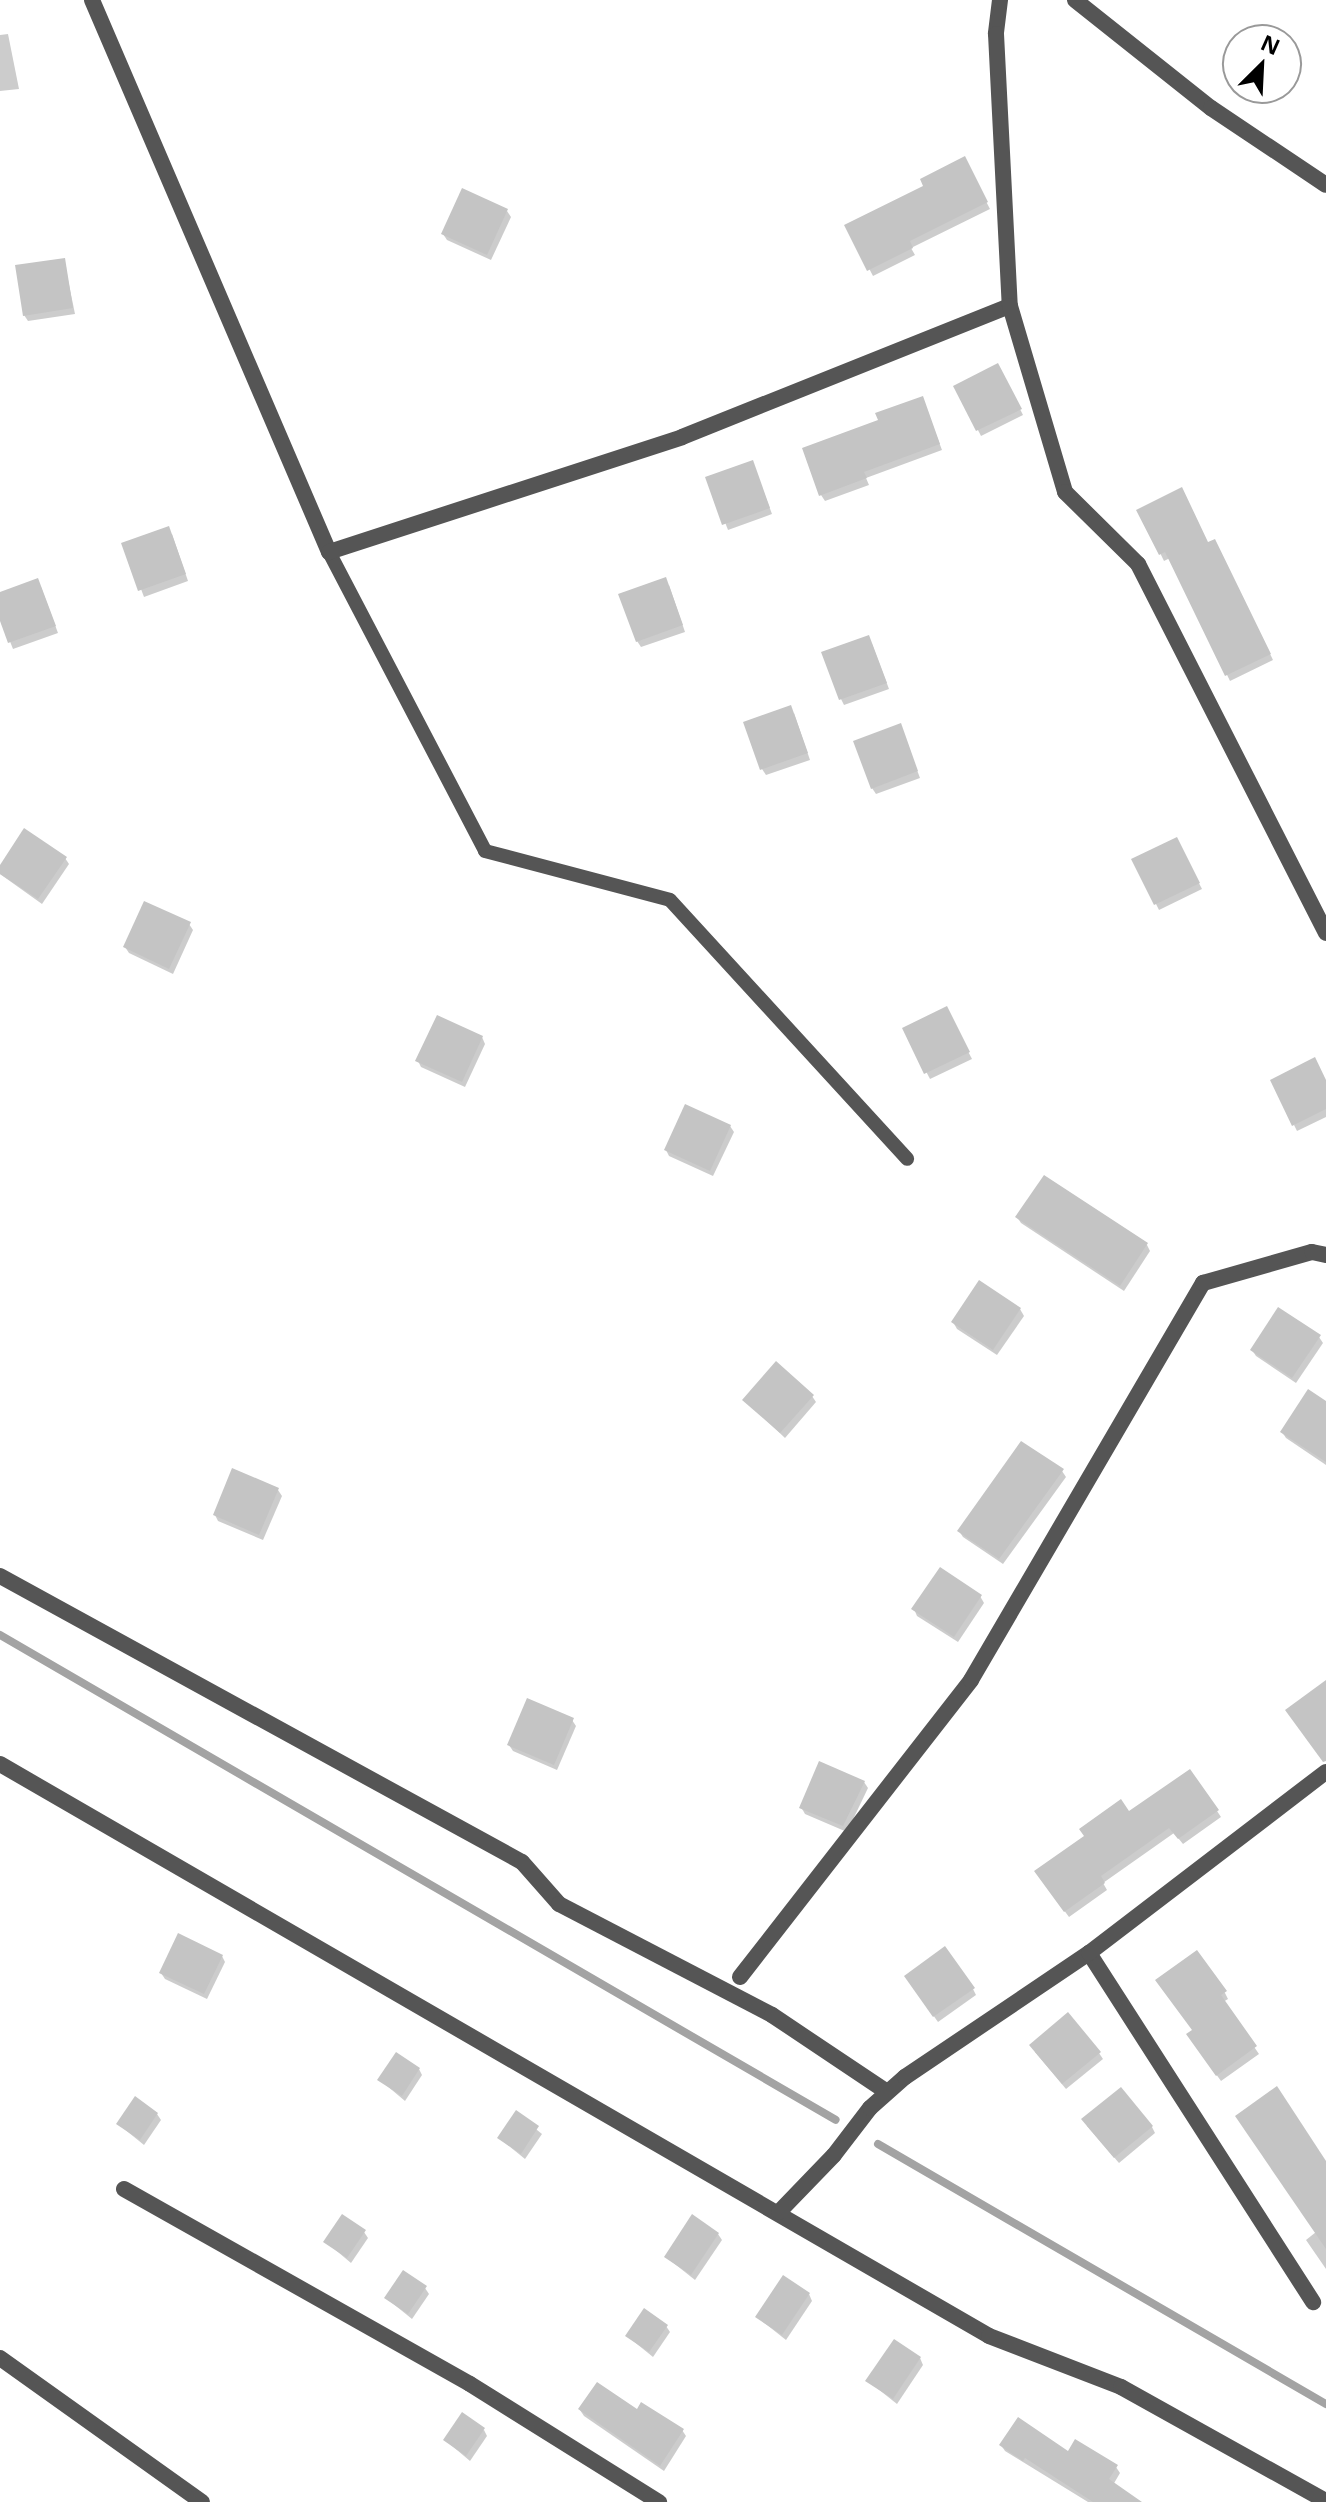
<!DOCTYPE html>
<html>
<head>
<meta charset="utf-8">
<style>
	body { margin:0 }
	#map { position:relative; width:1326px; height:2502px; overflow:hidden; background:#fff; font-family:"Noto Sans",sans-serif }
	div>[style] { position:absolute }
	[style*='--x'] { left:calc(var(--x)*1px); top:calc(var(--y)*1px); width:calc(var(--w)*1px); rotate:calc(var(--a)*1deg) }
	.shadow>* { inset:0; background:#0003 }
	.stream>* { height:8px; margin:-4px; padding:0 4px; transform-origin:4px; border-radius:4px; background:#a3a3a3 }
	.building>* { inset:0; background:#c4c4c4 }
	.lane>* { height:14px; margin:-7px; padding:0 7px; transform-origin:7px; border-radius:7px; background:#555 }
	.street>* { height:16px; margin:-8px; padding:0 8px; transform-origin:8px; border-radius:8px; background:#555 }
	span { translate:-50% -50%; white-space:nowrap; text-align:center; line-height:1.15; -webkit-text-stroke:8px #fff; paint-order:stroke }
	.north { position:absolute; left:1222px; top:24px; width:80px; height:80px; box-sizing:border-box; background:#fff; border:2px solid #999; border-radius:50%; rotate:24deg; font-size:22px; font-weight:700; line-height:32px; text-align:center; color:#000 }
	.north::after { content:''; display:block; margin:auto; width:28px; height:36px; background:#000; clip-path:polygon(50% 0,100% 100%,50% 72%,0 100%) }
</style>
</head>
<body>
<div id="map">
	<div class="shadow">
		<i style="clip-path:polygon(8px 34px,19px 89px,0 91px,0 35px)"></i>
		<i style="clip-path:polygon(964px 159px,990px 209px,911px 248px,915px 255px,873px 276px,847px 226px,926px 187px)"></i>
		<i style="clip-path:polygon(507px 211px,511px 217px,491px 260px,447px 240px,443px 234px)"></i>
		<i style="clip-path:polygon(64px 260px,75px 314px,28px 321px,24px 315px)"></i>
		<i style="clip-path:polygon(998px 366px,1023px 415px,981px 436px,956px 387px)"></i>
		<i style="clip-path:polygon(925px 405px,942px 450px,866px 478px,869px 485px,825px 501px,821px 495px,880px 422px)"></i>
		<i style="clip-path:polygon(755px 469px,772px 514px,728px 530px,708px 478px)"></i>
		<i style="clip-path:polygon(1139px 510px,1218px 547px,1273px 660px,1230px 681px,1170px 558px,1164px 561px)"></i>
		<i style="clip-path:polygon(172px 534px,188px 581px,144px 597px,124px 544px)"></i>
		<i style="clip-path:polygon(669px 585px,685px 632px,641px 647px,637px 641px)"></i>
		<i style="clip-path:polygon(41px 587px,58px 633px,13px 649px,0 616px,0 594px)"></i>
		<i style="clip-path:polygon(872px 644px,889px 689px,844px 705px,841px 699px)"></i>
		<i style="clip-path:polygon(794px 713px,810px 760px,766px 775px,762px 769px)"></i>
		<i style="clip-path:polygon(903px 732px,920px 778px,876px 794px,872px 788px)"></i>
		<i style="clip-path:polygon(1176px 839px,1202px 889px,1159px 910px,1134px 860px)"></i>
		<i style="clip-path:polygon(65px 858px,69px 864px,42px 904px,0 874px,0 869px)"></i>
		<i style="clip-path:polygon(189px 924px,193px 930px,173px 974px,129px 953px,125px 947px)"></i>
		<i style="clip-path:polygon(946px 1009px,972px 1059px,930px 1079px,904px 1029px)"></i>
		<i style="clip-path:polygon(482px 1037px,485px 1044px,465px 1087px,421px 1067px,418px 1061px)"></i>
		<i style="clip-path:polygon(1326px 1083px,1326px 1117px,1297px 1131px,1294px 1125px)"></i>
		<i style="clip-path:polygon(730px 1126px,734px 1132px,713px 1176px,669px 1156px,666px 1150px)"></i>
		<i style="clip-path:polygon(1017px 1217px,1147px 1245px,1150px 1251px,1124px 1291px,1021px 1223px)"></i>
		<i style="clip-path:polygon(1020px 1309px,1024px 1316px,997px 1355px,957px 1329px,953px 1322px)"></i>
		<i style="clip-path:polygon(1319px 1337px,1323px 1343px,1296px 1383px,1256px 1356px,1252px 1350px)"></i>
		<i style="clip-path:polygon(812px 1396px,816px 1402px,785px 1438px,745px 1400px)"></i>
		<i style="clip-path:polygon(1326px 1403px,1326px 1465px,1286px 1438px,1282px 1432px)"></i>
		<i style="clip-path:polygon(1062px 1471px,1066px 1477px,1003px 1564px,963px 1537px,959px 1531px)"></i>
		<i style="clip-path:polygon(278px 1490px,282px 1496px,263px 1540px,218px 1521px,215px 1515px)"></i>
		<i style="clip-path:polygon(980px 1596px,984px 1603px,958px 1642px,917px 1616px,914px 1609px)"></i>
		<i style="clip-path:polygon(572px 1720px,576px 1726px,557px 1770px,513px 1751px,509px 1745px)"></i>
		<i style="clip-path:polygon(864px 1782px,868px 1788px,847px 1832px,805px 1814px,801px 1807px)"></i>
		<i style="clip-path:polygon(1217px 1811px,1221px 1817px,1183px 1844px,1174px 1833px,1103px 1883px,1107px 1890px,1069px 1917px,1040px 1878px,1129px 1814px)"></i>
		<i style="clip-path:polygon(1197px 1953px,1225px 1993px,1228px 1999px,1223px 2002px,1259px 2054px,1221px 2081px,1192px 2041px)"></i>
		<i style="clip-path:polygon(222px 1956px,225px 1962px,207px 1999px,165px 1979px,161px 1973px)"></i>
		<i style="clip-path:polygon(910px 1983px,973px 1989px,976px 1995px,938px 2022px)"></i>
		<i style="clip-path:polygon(1035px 2052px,1099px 2053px,1103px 2059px,1066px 2089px)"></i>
		<i style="clip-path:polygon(419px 2069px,422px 2075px,405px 2101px,380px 2080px)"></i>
		<i style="clip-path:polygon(516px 2113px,542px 2134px,525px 2159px,499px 2138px)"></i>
		<i style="clip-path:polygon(157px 2114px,161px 2120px,144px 2145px,118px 2124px)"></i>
		<i style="clip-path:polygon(1087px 2126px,1152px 2127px,1155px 2133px,1119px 2163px)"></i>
		<i style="clip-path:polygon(1326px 2163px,1326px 2269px,1306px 2240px,1316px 2232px)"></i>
		<i style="clip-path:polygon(364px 2232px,368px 2238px,351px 2263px,326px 2242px)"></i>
		<i style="clip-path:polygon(718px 2234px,722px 2240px,695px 2280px,666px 2257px)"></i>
		<i style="clip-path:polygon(425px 2288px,429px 2294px,412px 2319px,386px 2298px)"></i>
		<i style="clip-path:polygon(809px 2294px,812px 2301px,786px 2340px,757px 2317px)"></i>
		<i style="clip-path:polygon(666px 2326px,670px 2332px,653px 2357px,627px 2336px)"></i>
		<i style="clip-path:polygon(920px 2358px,923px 2365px,897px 2404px,868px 2381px)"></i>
		<i style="clip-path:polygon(580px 2410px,637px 2412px,682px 2430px,686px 2436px,664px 2471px,584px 2416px)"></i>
		<i style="clip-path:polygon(484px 2430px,487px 2436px,470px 2461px,445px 2440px)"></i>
		<i style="clip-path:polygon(1001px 2445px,1068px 2454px,1116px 2467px,1120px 2473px,1113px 2485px,1138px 2502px,1088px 2502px,1005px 2451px)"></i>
	</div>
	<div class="stream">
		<i style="--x:0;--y:1635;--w:966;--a:30.12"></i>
		<i style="--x:878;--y:2144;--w:518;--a:30.13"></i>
	</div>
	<div class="building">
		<i style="clip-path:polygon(965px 156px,988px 202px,910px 241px,913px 248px,867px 271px,844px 225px,923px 186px,920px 179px)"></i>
		<i style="clip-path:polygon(462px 188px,508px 209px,487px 255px,441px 234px)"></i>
		<i style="clip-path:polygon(65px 258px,73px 308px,23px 316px,15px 265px)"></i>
		<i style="clip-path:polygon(998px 363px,1022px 409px,976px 431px,953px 386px)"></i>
		<i style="clip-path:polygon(923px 396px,940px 444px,864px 472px,867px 478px,819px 496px,802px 448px,878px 420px,875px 413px)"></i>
		<i style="clip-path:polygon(753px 460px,770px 508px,722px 525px,705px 477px)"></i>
		<i style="clip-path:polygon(1182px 487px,1208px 542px,1215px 539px,1271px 654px,1225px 676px,1165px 552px,1159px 555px,1136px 510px)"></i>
		<i style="clip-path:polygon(169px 526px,186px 574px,138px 591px,121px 543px)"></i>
		<i style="clip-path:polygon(666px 577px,683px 625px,636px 642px,618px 594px)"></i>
		<i style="clip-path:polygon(38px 578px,56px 626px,8px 643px,0 621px,0 592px)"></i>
		<i style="clip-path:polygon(869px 635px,887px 683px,839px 700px,821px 652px)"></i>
		<i style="clip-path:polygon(791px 705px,808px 753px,760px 770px,743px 722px)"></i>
		<i style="clip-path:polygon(901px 723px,918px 771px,871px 789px,853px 741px)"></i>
		<i style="clip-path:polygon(24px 828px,67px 857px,38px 899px,0 874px,0 865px)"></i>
		<i style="clip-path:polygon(1177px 837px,1200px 883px,1154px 905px,1131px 859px)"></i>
		<i style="clip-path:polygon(144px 901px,191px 922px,169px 969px,123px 947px)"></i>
		<i style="clip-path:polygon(947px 1006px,970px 1052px,924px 1074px,902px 1028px)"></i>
		<i style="clip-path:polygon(437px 1015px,483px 1036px,462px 1082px,415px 1061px)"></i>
		<i style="clip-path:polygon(1315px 1057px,1326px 1080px,1326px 1109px,1292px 1126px,1270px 1080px)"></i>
		<i style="clip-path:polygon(685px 1104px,731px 1125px,710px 1171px,664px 1150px)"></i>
		<i style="clip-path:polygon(1044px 1175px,1148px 1243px,1120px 1286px,1015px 1217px)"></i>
		<i style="clip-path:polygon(979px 1280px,1021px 1308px,993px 1350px,951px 1322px)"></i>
		<i style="clip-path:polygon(1278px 1307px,1321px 1335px,1292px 1378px,1250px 1350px)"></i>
		<i style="clip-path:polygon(776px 1361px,814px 1395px,780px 1433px,742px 1400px)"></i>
		<i style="clip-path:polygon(1308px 1389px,1326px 1401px,1326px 1462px,1280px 1432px)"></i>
		<i style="clip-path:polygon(1021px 1441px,1064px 1469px,999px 1559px,957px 1531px)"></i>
		<i style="clip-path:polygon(232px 1468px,279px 1488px,259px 1535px,213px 1515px)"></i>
		<i style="clip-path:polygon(940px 1567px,982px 1595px,954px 1637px,911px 1609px)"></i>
		<i style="clip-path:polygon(1326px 1680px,1326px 1761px,1323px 1762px,1285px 1710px)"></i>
		<i style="clip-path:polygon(527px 1698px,574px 1718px,554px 1765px,507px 1745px)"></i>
		<i style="clip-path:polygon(819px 1761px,865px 1781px,843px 1826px,799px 1808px)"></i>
		<i style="clip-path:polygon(1190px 1769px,1219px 1810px,1178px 1839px,1169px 1828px,1101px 1876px,1105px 1883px,1064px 1912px,1034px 1871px,1084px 1836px,1079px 1829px,1121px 1799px,1129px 1811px)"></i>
		<i style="clip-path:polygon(178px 1933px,223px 1955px,204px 1994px,159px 1973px)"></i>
		<i style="clip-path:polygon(945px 1946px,975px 1988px,933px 2017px,904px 1976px)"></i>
		<i style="clip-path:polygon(1197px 1950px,1227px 1991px,1221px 1995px,1257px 2046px,1216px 2076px,1186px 2034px,1192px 2030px,1155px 1980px)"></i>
		<i style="clip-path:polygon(1068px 2012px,1101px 2052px,1062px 2084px,1029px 2045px)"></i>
		<i style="clip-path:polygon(396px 2052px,420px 2068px,402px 2096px,377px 2080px)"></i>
		<i style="clip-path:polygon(1277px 2086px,1326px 2161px,1326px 2249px,1235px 2116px)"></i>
		<i style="clip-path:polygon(1121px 2087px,1153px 2126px,1114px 2158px,1081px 2119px)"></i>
		<i style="clip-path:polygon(135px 2096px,158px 2113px,140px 2140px,116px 2124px)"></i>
		<i style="clip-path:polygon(516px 2110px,539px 2126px,521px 2154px,497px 2138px)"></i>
		<i style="clip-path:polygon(342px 2214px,366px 2230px,347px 2258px,323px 2242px)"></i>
		<i style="clip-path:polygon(692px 2214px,719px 2233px,691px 2275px,664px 2257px)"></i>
		<i style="clip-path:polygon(403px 2270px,427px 2286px,408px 2314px,384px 2298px)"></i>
		<i style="clip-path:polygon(783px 2275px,810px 2293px,782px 2335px,755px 2317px)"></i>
		<i style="clip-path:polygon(644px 2308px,668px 2325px,649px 2352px,625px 2336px)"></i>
		<i style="clip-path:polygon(894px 2339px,921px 2357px,893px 2399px,865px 2381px)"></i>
		<i style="clip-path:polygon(597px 2382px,637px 2409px,641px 2402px,684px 2429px,660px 2466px,578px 2409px)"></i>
		<i style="clip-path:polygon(462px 2412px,485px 2428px,466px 2456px,443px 2440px)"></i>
		<i style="clip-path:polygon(1018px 2417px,1068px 2451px,1075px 2439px,1118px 2465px,1109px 2479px,1142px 2502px,1093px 2502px,1025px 2458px,1023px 2461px,999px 2445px)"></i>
	</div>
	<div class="lane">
		<i style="--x:329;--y:552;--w:337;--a:62.4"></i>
		<i style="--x:485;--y:851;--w:191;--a:14.8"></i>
		<i style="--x:670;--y:900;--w:351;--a:47.5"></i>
	</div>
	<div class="street">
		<i style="--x:92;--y:0;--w:601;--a:66.76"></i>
		<i style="--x:329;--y:552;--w:371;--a:-18"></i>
		<i style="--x:682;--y:437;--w:353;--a:-21.8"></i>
		<i style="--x:1000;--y:0;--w:34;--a:97"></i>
		<i style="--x:996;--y:34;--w:272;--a:87.1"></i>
		<i style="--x:1010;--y:306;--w:194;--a:73.5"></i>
		<i style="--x:1065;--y:492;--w:103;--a:44.6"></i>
		<i style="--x:1138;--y:564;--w:414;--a:63"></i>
		<i style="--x:1075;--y:0;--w:174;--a:38.5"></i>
		<i style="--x:1211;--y:108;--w:138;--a:33.8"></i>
		<i style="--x:0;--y:1576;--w:595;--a:28.72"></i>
		<i style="--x:522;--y:1862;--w:56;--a:48.6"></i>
		<i style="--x:559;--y:1904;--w:240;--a:27.5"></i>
		<i style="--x:772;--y:2015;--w:138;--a:33.8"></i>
		<i style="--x:0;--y:1764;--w:1142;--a:30.04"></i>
		<i style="--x:989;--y:2336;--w:142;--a:21.1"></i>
		<i style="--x:1121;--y:2387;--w:235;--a:29.1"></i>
		<i style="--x:1089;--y:1953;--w:415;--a:57.3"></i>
		<i style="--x:740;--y:1977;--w:376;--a:-52.1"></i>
		<i style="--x:971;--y:1680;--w:460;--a:-59.7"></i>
		<i style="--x:1203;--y:1283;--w:113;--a:-15.9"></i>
		<i style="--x:1312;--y:1252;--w:14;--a:12"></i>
		<i style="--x:124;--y:2189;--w:397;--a:29.4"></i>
		<i style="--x:470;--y:2384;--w:223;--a:32"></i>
		<i style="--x:779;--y:2212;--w:79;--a:-46"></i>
		<i style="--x:834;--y:2155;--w:59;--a:-52.5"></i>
		<i style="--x:870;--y:2108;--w:47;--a:-41.5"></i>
		<i style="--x:905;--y:2077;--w:222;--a:-34"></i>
		<i style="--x:1089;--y:1953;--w:298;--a:-37.4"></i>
		<i style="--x:0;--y:2358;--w:248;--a:35.5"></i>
	</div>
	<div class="north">N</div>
</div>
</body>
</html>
